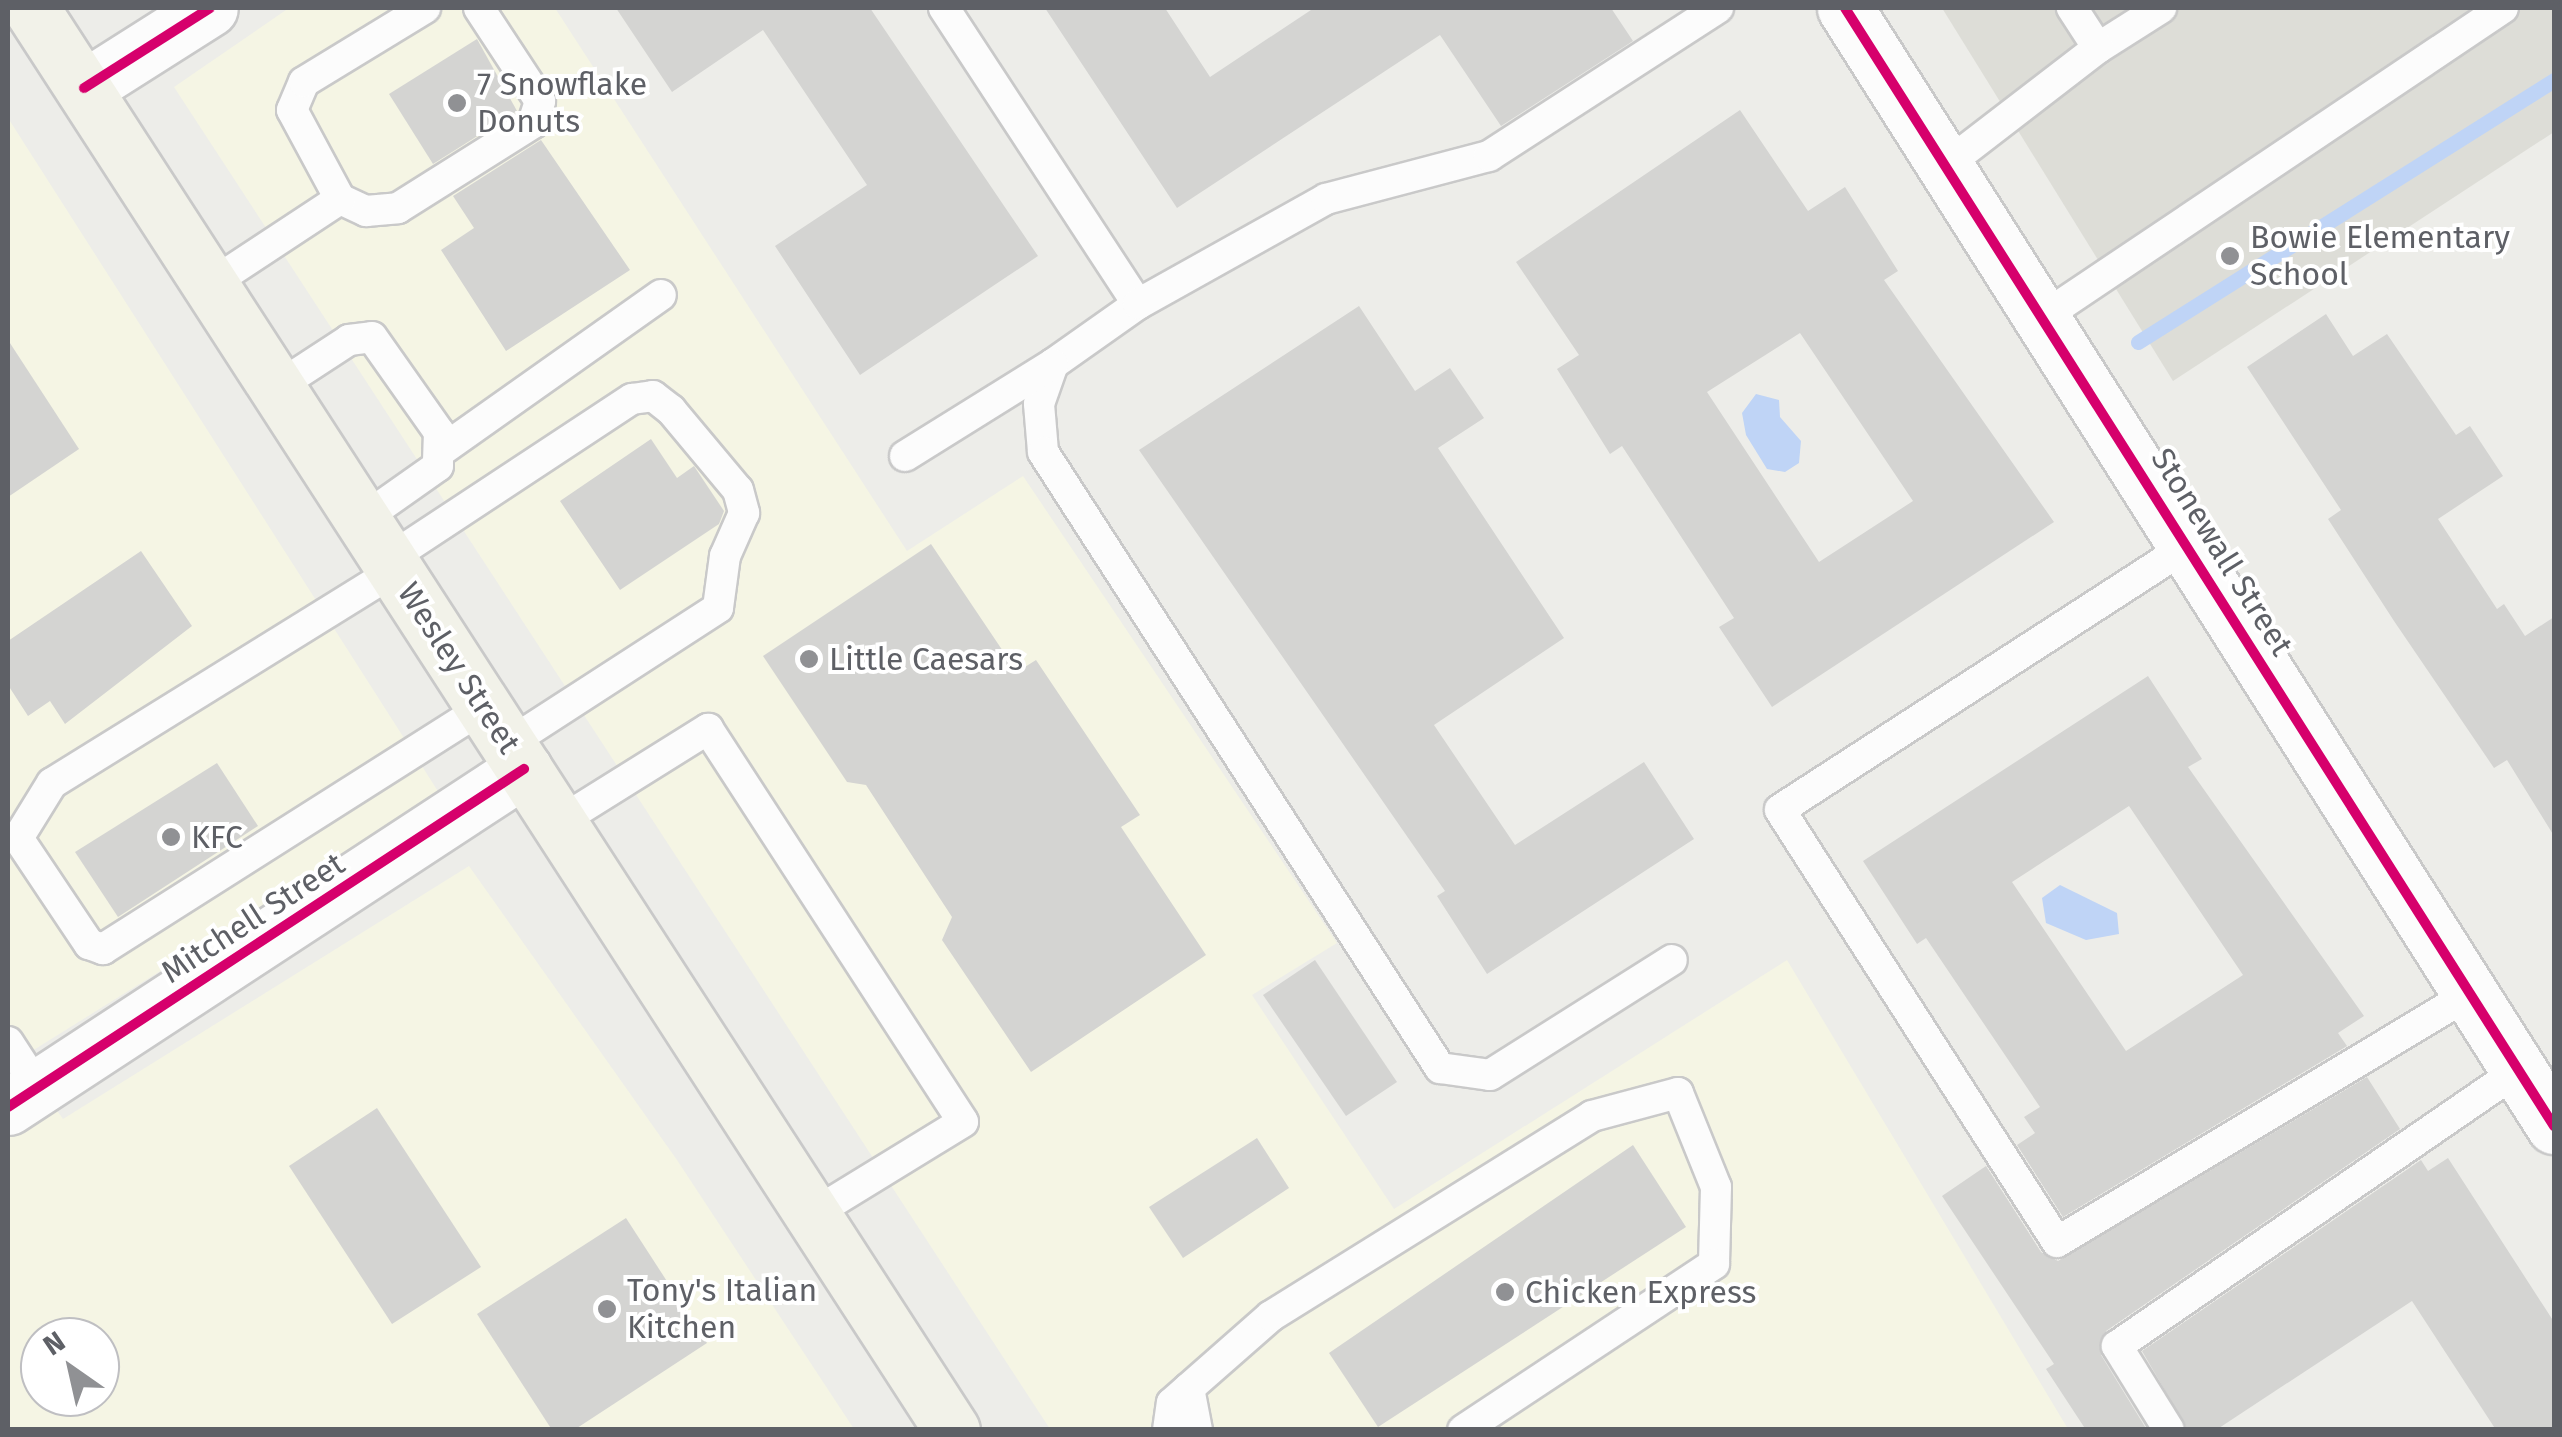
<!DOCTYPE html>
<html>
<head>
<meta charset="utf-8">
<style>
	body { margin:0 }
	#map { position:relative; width:2562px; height:1437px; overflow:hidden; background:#edede9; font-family:"Fira Sans",sans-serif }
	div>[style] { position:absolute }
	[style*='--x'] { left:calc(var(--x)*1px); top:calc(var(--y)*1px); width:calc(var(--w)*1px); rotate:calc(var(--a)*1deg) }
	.commercial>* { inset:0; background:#f5f5e4 }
	.education>* { inset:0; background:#ddddd7 }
	.water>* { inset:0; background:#bfd4f6 }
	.stream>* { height:15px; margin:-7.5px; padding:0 7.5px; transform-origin:7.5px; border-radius:7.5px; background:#bfd4f6 }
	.building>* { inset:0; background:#d4d4d2 }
	.roads { filter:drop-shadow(2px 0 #c9c9c9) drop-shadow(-2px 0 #c9c9c9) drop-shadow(0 2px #c9c9c9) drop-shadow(0 -2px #c9c9c9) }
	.service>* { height:30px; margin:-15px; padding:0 15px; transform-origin:15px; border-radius:15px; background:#fcfcfc }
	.minor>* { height:55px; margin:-27.5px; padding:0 27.5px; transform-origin:27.5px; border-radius:27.5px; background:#fcfcfc }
	.tertiary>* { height:55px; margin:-27.5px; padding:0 27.5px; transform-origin:27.5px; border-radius:27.5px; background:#fcfcfc }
	.primary>* { height:55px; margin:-27.5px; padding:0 27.5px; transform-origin:27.5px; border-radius:27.5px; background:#f2f2e9 }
	.cycleway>* { height:10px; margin:-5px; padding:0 5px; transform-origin:5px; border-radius:5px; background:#d6006c }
	.dots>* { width:28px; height:28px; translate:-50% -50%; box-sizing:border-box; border:5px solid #fff; border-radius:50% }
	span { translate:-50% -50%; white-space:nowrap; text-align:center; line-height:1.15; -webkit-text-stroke:8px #fff; paint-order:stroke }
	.poi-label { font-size:32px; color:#5e6066 }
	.left { translate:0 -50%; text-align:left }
	.street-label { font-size:32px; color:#5e6066 }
	.frame { position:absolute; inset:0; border:10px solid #5e6066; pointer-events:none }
	.north { position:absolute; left:20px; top:1317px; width:100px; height:100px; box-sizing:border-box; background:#fff; border:2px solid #bfbfc2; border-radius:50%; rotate:326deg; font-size:28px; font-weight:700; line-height:40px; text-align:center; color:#5e6066 }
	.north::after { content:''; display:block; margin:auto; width:35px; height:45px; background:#909194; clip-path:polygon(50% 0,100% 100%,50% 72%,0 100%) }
</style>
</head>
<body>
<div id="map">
	<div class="commercial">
		<i style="clip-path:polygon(289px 8px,555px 8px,907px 551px,1023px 476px,1337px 943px,1252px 995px,1394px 1209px,1787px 960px,2068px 1429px,1050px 1429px,174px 87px)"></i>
		<i style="clip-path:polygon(8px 118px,441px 796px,8px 1066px)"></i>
		<i style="clip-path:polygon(evenodd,469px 866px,677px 1160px,854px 1429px,8px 1430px,8px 1117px,44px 1092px,63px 1119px,469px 866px,40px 1337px,100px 1337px,100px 1397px,40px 1397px,40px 1337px)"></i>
	</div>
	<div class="education">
		<i style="clip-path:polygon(1942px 8px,2554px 8px,2554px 132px,2173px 381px)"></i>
	</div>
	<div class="water">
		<i style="clip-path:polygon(1756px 394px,1779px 400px,1780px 417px,1801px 441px,1799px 463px,1785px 472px,1767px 469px,1746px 435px,1742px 413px)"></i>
		<i style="clip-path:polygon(2060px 885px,2117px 913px,2119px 934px,2086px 940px,2046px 923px,2042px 898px)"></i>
	</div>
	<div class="stream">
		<i style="--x:2138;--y:342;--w:492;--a:-32.2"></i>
	</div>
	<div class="building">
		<i style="clip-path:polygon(616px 8px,870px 8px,1038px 256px,860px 375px,775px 246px,867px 185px,763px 30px,672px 92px)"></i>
		<i style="clip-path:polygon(1045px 8px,1165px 8px,1210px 77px,1314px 8px,1611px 8px,1633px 41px,1501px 126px,1440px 35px,1177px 208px)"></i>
		<i style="clip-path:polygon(477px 39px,517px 111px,433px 164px,389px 94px)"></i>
		<i style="clip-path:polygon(evenodd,1740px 110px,1808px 211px,1845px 187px,1898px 271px,1884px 280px,2054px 522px,1772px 707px,1719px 627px,1734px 618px,1622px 446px,1610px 454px,1557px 369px,1579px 355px,1516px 262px,1740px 110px,1800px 333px,1913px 501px,1819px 562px,1707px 392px,1800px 333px)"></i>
		<i style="clip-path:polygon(541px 140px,630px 270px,506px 351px,441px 250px,474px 228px,453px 196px)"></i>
		<i style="clip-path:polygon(1359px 306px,1415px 391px,1450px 368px,1484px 418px,1438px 448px,1564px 638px,1434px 725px,1515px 845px,1644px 762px,1694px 839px,1487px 974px,1437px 896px,1445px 891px,1139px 450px)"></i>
		<i style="clip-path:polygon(2326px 314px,2353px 356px,2387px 334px,2456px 435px,2470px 426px,2503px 476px,2438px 519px,2497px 609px,2504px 604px,2525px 636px,2554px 617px,2554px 836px,2507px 760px,2494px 768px,2394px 621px,2328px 519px,2341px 510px,2247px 367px)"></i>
		<i style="clip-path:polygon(8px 340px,79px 449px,8px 497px)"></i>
		<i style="clip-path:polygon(651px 439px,677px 478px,694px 466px,724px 511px,719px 524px,620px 590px,560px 501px)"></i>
		<i style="clip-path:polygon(931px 544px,1017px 672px,1036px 660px,1140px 815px,1121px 827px,1206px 955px,1031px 1072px,942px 940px,952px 917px,866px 785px,847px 782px,763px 656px)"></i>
		<i style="clip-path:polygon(141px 551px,192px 626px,65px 724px,50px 701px,28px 716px,8px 685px,8px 641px)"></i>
		<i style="clip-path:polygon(evenodd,2148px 676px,2202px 759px,2188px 767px,2364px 1016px,2338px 1033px,2347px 1046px,2063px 1217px,2017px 1145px,2035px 1133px,2024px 1117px,2040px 1107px,1926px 938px,1917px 944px,1863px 861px,2148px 676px,2129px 806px,2243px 975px,2126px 1051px,2012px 882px,2129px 806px)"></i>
		<i style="clip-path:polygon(217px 763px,258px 826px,118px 917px,75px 852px)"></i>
		<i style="clip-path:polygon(1315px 960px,1397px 1082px,1346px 1116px,1263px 995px)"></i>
		<i style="clip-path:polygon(2367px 1077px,2400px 1129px,2106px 1331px,2101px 1355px,2147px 1430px,2086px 1430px,2046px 1369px,2054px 1364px,1942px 1196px,1986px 1166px,2041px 1252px,2058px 1261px)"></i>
		<i style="clip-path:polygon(377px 1108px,481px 1267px,392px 1324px,289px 1166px)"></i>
		<i style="clip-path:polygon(1257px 1138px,1289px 1188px,1183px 1258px,1149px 1207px)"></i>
		<i style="clip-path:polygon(1633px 1145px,1686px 1227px,1378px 1427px,1329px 1353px)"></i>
		<i style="clip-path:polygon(2448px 1158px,2554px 1322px,2554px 1430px,2496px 1430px,2412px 1301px,2216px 1430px,2188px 1430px,2142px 1351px,2421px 1160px,2428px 1171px)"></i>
		<i style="clip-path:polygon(626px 1218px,707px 1343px,574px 1430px,552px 1430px,477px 1314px)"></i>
	</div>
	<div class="roads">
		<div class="service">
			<i style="--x:944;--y:8;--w:354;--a:56.8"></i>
			<i style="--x:1138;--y:304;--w:104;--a:144.8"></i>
			<i style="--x:1053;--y:364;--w:42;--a:109.3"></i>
			<i style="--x:1039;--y:404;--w:48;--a:85.2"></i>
			<i style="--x:1043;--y:452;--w:733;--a:57.2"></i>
			<i style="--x:1440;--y:1068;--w:50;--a:8"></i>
			<i style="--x:1490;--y:1075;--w:215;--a:-32.3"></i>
			<i style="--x:2098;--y:48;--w:75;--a:-32.4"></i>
			<i style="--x:1946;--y:165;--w:192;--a:-37.6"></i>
			<i style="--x:2098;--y:48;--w:48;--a:-123"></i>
			<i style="--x:340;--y:199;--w:29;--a:25"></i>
			<i style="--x:366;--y:211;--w:32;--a:-5"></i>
			<i style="--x:398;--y:208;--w:160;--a:-32.2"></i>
			<i style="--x:533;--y:123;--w:23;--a:-72"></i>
			<i style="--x:540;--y:101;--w:111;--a:-123.3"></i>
			<i style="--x:211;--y:284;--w:154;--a:-33.4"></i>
			<i style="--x:340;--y:199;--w:101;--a:-118.3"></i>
			<i style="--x:292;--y:110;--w:30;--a:-67"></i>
			<i style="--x:304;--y:82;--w:142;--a:-31.4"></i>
			<i style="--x:1138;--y:304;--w:215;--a:-29.2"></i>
			<i style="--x:1326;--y:199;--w:169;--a:-14.8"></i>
			<i style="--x:1489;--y:156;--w:273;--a:-32.9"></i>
			<i style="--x:2043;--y:317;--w:554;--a:-33.89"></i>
			<i style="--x:277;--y:387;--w:86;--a:-33.1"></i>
			<i style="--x:349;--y:340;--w:23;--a:-7"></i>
			<i style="--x:372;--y:337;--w:116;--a:54.8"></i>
			<i style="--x:439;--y:432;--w:34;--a:92"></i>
			<i style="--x:438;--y:466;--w:92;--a:144.8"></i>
			<i style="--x:442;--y:450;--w:268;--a:-35.3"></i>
			<i style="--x:905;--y:456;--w:174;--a:-31.9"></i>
			<i style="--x:2189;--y:545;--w:487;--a:147.1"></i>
			<i style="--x:1780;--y:810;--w:513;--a:57.33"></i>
			<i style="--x:2057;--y:1242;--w:483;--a:-31"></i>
			<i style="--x:389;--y:559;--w:291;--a:-33.4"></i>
			<i style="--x:632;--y:399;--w:21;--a:-8"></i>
			<i style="--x:653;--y:396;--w:23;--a:38"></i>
			<i style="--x:671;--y:410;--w:104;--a:50.1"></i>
			<i style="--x:738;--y:490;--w:24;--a:75"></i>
			<i style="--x:744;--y:513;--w:47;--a:113.8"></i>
			<i style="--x:725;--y:556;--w:52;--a:97.7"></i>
			<i style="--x:718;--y:608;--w:250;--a:147.1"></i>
			<i style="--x:396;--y:570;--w:405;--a:148.2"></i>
			<i style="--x:52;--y:783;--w:65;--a:121.7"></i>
			<i style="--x:18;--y:838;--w:128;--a:56.2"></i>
			<i style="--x:89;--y:944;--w:15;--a:20"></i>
			<i style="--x:103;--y:949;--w:452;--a:-32.4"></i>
			<i style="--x:559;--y:822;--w:176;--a:-32"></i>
			<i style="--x:708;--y:729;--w:468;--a:57"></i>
			<i style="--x:963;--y:1122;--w:176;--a:148.5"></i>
			<i style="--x:8;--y:1042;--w:55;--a:56.9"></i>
			<i style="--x:1189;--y:1388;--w:43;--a:79.2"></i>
			<i style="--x:1168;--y:1430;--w:27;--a:-82"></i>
			<i style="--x:1172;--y:1403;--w:132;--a:-41.3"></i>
			<i style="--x:1271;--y:1316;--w:378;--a:-31.9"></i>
			<i style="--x:1592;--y:1116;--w:89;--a:-15"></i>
			<i style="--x:1678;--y:1093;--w:101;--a:68"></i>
			<i style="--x:1716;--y:1187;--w:77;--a:91.5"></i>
			<i style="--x:1714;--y:1264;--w:301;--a:146.5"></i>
			<i style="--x:2169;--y:1430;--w:99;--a:-121.8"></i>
			<i style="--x:2117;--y:1346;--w:488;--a:-34.5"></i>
		</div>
		<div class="minor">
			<i style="--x:84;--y:88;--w:149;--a:-32.4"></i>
			<i style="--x:8;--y:1107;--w:617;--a:-33.23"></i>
		</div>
		<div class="tertiary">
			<i style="--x:1845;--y:8;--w:1324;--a:57.62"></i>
		</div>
		<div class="primary">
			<i style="--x:31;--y:8;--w:1694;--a:57.07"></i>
		</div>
	</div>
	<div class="cycleway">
		<i style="--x:1845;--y:8;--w:1324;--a:57.62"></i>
		<i style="--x:84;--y:88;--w:149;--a:-32.4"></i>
		<i style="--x:8;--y:1107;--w:617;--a:-33.23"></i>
	</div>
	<div class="dots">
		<i style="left:457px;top:103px;background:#909194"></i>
		<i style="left:2230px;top:256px;background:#909194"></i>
		<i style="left:809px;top:659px;background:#909194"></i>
		<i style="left:171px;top:837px;background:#909194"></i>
		<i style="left:1505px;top:1292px;background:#909194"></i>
		<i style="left:607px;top:1309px;background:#909194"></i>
	</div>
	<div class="poi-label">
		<span class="left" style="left:477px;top:103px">7 Snowflake<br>Donuts</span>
		<span class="left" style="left:2250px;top:256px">Bowie Elementary<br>School</span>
		<span class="left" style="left:829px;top:659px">Little Caesars</span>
		<span class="left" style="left:191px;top:837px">KFC</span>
		<span class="left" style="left:627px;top:1309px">Tony's Italian<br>Kitchen</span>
		<span class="left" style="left:1525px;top:1292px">Chicken Express</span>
	</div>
	<div class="street-label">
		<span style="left:2222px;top:552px;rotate:58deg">Stonewall Street</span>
		<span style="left:459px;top:668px;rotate:57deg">Wesley Street</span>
		<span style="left:253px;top:918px;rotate:-33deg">Mitchell Street</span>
	</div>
	<div class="frame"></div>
	<div class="north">N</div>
</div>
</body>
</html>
